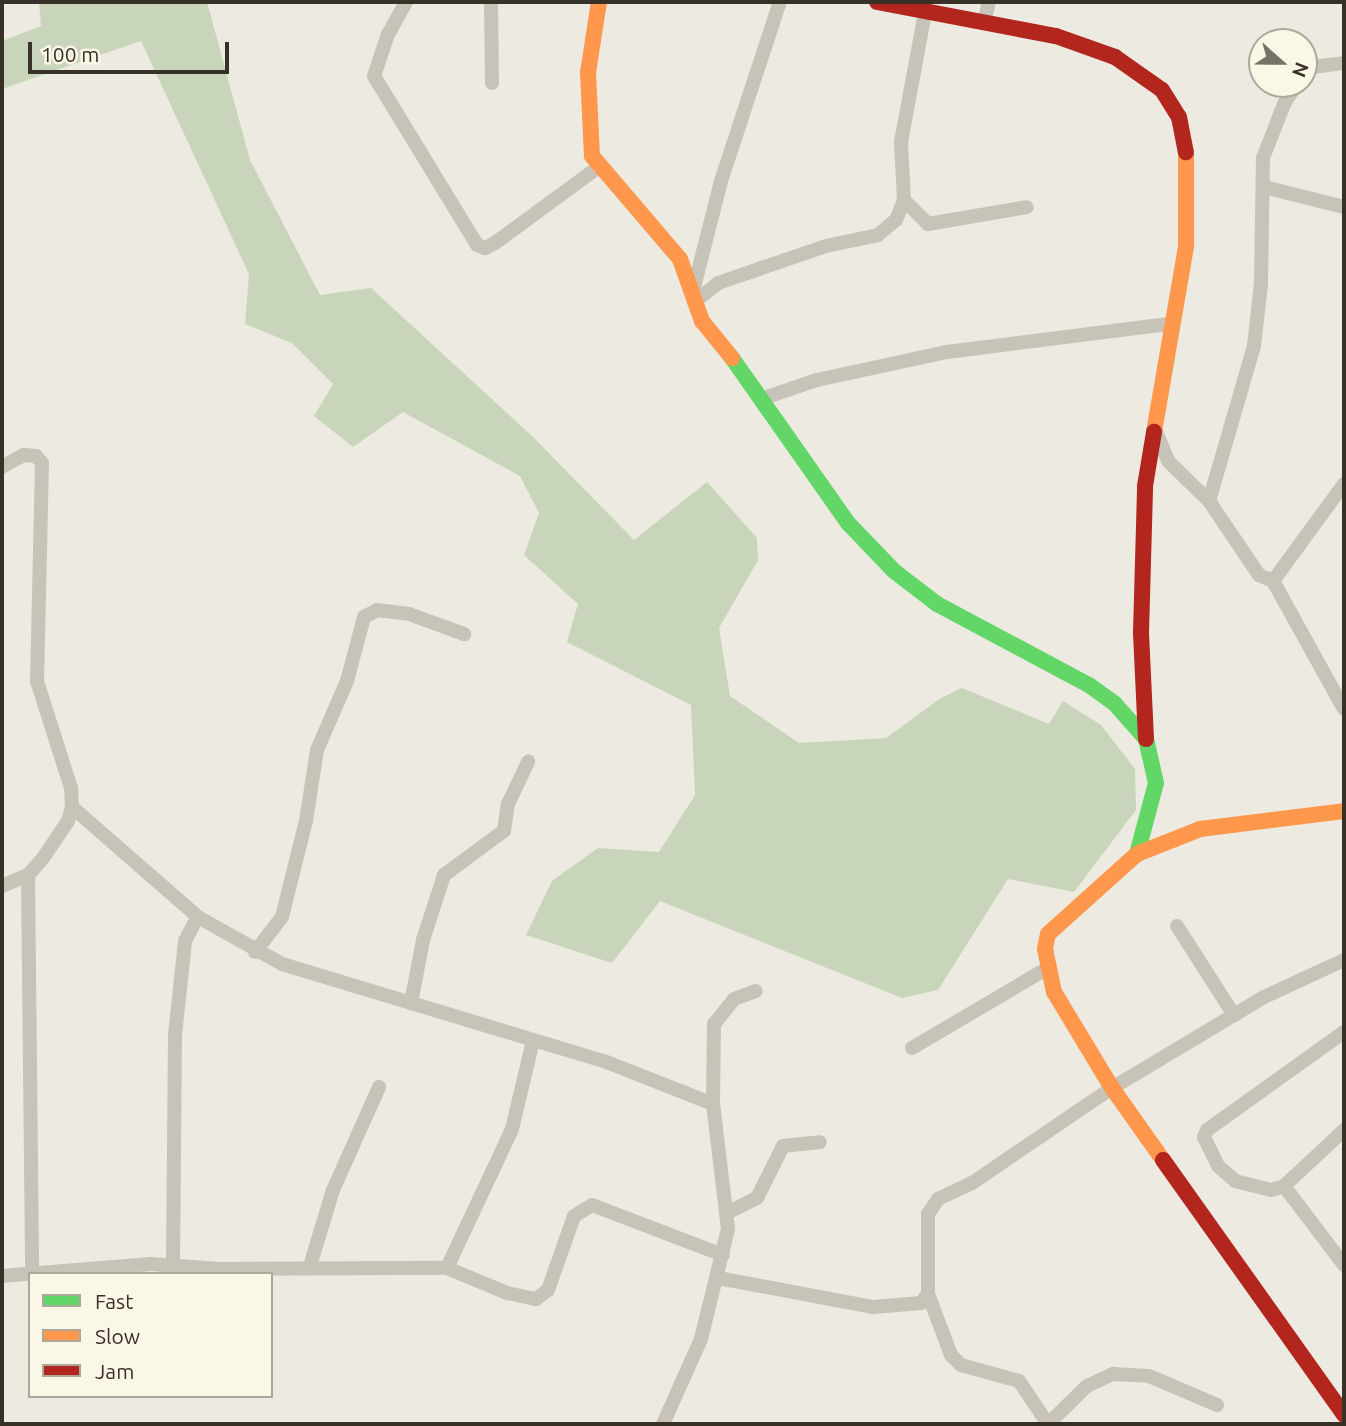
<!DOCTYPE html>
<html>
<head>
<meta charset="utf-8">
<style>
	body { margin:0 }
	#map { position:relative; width:1346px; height:1426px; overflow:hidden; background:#edeae1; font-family:Ubuntu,sans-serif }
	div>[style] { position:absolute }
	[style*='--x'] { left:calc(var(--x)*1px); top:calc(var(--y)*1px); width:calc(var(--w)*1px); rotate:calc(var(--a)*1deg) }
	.green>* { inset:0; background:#c8d5ba }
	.street>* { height:14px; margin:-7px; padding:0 7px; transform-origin:7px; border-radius:7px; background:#c7c3b9 }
	.fast>* { height:16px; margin:-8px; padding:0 8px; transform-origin:8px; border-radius:8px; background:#63d668 }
	.slow>* { height:16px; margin:-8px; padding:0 8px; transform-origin:8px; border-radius:8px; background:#ff974d }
	.jam>* { height:16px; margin:-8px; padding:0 8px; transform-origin:8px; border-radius:8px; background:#b3261e }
	span { translate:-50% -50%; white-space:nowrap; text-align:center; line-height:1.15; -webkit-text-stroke:7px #faf7e7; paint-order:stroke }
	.frame { position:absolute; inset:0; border:4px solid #373127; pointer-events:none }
	.legend { position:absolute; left:28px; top:1272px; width:245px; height:126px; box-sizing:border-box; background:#faf7e7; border:2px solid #aca89a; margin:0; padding:9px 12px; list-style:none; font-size:21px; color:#373127 }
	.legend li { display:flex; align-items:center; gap:14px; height:35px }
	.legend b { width:35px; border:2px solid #aca89a }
	.north { position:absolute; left:1248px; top:28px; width:70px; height:70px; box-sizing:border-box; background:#faf7e7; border:2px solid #aca89a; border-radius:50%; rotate:111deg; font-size:19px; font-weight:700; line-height:28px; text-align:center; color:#373127 }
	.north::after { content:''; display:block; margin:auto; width:24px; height:32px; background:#777268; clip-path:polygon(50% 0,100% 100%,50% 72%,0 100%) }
	.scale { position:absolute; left:28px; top:42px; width:201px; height:32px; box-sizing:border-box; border:4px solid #373127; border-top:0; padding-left:9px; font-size:21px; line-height:24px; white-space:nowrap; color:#373127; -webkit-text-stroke:5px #faf7e7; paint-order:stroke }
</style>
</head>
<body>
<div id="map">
	<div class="green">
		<i style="clip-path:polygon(39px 2px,207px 2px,250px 160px,320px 295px,371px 288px,533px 437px,634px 540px,707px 482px,757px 538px,758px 560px,719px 628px,730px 696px,799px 743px,886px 738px,941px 698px,962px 688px,1049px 724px,1063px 701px,1101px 725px,1135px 769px,1136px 810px,1074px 892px,1008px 879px,938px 990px,902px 998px,660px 901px,612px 963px,526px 935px,552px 881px,598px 848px,659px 852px,695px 795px,691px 705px,567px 642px,578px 604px,524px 555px,539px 513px,520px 476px,403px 412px,353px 447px,314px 416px,333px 384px,292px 343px,245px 324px,249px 274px,141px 41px,2px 89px,2px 41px,41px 26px)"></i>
	</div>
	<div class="street">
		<i style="--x:406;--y:2;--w:37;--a:119"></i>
		<i style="--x:388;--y:34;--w:44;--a:108.4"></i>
		<i style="--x:374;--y:76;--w:198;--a:58.6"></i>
		<i style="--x:477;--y:245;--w:9;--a:21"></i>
		<i style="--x:485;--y:248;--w:11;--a:-27"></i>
		<i style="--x:495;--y:243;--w:130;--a:-36.3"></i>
		<i style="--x:491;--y:2;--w:81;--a:89.3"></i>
		<i style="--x:984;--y:23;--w:22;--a:-77"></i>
		<i style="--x:1304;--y:76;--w:12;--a:-48"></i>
		<i style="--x:1312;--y:67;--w:32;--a:-7"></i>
		<i style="--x:1264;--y:187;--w:82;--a:14"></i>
		<i style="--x:904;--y:200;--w:34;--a:45"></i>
		<i style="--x:928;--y:224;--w:100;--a:-9.7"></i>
		<i style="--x:692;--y:295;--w:118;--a:-75.7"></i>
		<i style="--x:721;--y:181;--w:188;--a:-71.8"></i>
		<i style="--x:694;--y:302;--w:31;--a:-38"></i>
		<i style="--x:718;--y:283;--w:114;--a:-18.9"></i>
		<i style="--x:826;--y:246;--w:53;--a:-11.9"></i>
		<i style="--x:878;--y:235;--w:23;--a:-40"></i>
		<i style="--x:896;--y:220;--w:22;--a:-68"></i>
		<i style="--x:904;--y:200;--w:58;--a:-93"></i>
		<i style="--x:901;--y:142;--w:131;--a:-79.5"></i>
		<i style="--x:764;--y:398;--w:56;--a:-18.8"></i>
		<i style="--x:817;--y:380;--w:133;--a:-12.2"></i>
		<i style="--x:947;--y:352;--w:225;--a:-7.2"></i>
		<i style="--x:1156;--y:431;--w:32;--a:68"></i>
		<i style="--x:1168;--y:461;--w:57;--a:44.3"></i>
		<i style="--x:1209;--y:501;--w:89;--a:56"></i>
		<i style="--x:1259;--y:575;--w:15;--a:23"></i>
		<i style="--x:2;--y:467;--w:25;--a:-29"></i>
		<i style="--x:24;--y:455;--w:12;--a:5"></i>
		<i style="--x:36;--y:456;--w:9;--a:49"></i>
		<i style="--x:42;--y:463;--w:218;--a:91.3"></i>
		<i style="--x:37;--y:681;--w:112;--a:72.4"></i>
		<i style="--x:71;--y:788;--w:19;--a:87"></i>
		<i style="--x:72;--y:807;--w:15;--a:106"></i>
		<i style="--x:68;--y:821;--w:45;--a:124"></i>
		<i style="--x:43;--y:858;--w:23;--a:131"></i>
		<i style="--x:28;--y:875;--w:28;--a:157"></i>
		<i style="--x:1344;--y:484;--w:120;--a:126.2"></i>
		<i style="--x:1273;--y:581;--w:146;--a:61"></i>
		<i style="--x:1209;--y:501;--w:161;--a:-73.8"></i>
		<i style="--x:1254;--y:346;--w:62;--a:-83.6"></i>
		<i style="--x:1261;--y:284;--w:126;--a:-89.1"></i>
		<i style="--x:1263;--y:158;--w:58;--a:-68.7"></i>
		<i style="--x:1284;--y:104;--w:24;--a:-57"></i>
		<i style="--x:72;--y:807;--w:167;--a:41.1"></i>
		<i style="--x:198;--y:917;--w:96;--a:29.2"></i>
		<i style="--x:282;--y:964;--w:336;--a:16.8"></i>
		<i style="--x:604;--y:1061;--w:117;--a:21.5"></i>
		<i style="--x:28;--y:875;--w:396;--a:89.4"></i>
		<i style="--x:1177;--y:926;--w:106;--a:57.4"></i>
		<i style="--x:255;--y:952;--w:44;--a:-52.4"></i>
		<i style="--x:282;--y:917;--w:99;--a:-76"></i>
		<i style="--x:306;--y:821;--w:72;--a:-81.2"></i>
		<i style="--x:317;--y:750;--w:75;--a:-66.5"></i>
		<i style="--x:347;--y:681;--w:66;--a:-75.1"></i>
		<i style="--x:364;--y:617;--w:15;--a:-28"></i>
		<i style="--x:377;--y:610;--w:32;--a:7"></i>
		<i style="--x:409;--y:614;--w:59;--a:20"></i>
		<i style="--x:411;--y:1003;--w:64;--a:-79.2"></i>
		<i style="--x:423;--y:940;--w:68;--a:-72.1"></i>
		<i style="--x:444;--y:875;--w:74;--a:-36.3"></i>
		<i style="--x:504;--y:831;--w:27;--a:-82"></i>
		<i style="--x:508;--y:804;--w:47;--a:-64.5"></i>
		<i style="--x:1344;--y:1032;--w:168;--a:144.4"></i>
		<i style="--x:1207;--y:1130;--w:8;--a:113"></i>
		<i style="--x:1204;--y:1137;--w:32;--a:64"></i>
		<i style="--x:1218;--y:1166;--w:23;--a:41"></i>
		<i style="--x:1235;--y:1181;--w:37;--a:14"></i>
		<i style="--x:1271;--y:1190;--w:14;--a:-17"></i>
		<i style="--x:1284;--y:1186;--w:82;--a:-43"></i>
		<i style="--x:912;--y:1048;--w:156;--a:-30.5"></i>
		<i style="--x:1284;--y:1186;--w:99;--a:52.8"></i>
		<i style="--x:729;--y:1212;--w:31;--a:-27"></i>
		<i style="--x:757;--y:1198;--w:58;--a:-63.4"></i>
		<i style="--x:783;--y:1146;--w:37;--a:-6"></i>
		<i style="--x:173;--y:1265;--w:230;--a:-89.5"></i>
		<i style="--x:175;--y:1035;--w:95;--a:-83.9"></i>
		<i style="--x:185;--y:941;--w:27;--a:-62"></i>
		<i style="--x:310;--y:1266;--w:79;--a:-73.2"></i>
		<i style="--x:333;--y:1190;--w:113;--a:-65.9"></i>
		<i style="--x:447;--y:1268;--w:153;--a:-64.9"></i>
		<i style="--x:512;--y:1129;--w:90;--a:-76.6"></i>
		<i style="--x:2;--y:1276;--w:149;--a:-4.6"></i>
		<i style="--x:151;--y:1264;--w:69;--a:4.1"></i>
		<i style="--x:220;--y:1269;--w:227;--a:-0.3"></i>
		<i style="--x:447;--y:1268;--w:65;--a:22.6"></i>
		<i style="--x:507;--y:1293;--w:30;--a:12"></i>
		<i style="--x:536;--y:1299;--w:15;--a:-37"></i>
		<i style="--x:548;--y:1290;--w:78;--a:-70.6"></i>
		<i style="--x:574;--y:1216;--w:21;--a:-31"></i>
		<i style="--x:592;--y:1205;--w:140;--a:20.9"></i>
		<i style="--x:718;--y:1278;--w:158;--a:10.6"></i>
		<i style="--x:873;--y:1307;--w:48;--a:-4.8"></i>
		<i style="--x:921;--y:1303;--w:11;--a:-52"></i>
		<i style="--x:928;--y:1294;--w:80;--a:-90"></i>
		<i style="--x:928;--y:1214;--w:18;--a:-56"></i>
		<i style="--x:938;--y:1199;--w:38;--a:-25"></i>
		<i style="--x:972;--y:1183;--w:169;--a:-34.2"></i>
		<i style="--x:1112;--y:1088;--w:177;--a:-30.9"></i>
		<i style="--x:1264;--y:997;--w:88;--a:-24.8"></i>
		<i style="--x:928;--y:1294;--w:65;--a:69.3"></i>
		<i style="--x:951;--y:1355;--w:14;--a:45"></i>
		<i style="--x:961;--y:1365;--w:60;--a:15.4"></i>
		<i style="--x:1019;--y:1381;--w:52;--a:56"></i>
		<i style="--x:663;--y:1424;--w:93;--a:-65.9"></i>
		<i style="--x:701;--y:1339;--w:113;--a:-76.2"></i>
		<i style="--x:728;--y:1229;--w:126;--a:-96.8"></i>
		<i style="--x:713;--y:1104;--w:80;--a:-89.3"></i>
		<i style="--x:714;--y:1024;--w:32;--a:-51"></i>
		<i style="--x:734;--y:999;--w:23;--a:-20"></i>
		<i style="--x:1048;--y:1424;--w:54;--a:-44.3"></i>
		<i style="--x:1087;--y:1386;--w:29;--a:-25"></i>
		<i style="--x:1113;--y:1374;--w:36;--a:3"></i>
		<i style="--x:1149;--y:1376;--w:74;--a:23.1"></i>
	</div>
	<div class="fast">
		<i style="--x:732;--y:358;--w:202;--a:54.9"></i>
		<i style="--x:848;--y:523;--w:66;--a:46.2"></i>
		<i style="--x:894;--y:571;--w:54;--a:37.5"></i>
		<i style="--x:937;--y:604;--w:172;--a:28.1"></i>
		<i style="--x:1089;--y:685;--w:32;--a:36"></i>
		<i style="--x:1115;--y:704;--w:47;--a:48.5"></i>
		<i style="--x:1146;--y:739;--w:45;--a:77.2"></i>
		<i style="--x:1156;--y:783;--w:73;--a:105"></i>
	</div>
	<div class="slow">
		<i style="--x:599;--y:2;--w:71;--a:98.9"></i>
		<i style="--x:588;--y:72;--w:84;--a:87.3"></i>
		<i style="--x:592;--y:156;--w:135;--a:49.5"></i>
		<i style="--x:680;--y:259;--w:66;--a:70.5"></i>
		<i style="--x:702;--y:321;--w:48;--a:51"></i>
		<i style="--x:1154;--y:432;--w:189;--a:-80.2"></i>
		<i style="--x:1186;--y:246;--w:94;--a:-90"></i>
		<i style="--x:1163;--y:1160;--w:88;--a:-125.3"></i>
		<i style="--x:1112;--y:1088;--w:112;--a:-121.1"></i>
		<i style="--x:1054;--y:992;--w:44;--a:-101.8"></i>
		<i style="--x:1045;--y:949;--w:15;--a:-79"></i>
		<i style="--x:1048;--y:934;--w:120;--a:-42"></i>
		<i style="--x:1137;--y:854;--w:68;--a:-21.6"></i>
		<i style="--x:1200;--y:829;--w:145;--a:-7.1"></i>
	</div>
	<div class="jam">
		<i style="--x:877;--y:2;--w:182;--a:10.8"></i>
		<i style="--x:1056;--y:36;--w:63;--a:19.6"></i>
		<i style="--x:1115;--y:57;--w:57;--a:35.1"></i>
		<i style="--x:1162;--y:90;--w:32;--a:58"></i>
		<i style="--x:1179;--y:117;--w:36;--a:79"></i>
		<i style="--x:1146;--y:739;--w:106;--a:-92.7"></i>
		<i style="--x:1141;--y:633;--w:147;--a:-88.4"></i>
		<i style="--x:1145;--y:486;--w:55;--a:-80.5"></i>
		<i style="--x:1163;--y:1160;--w:313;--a:54.6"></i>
	</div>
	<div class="frame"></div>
	<ul class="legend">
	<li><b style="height:9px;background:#63d668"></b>Fast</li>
	<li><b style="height:9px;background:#ff974d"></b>Slow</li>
	<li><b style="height:9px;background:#b3261e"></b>Jam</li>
	</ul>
	<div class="north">N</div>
	<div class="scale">100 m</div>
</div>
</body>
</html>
